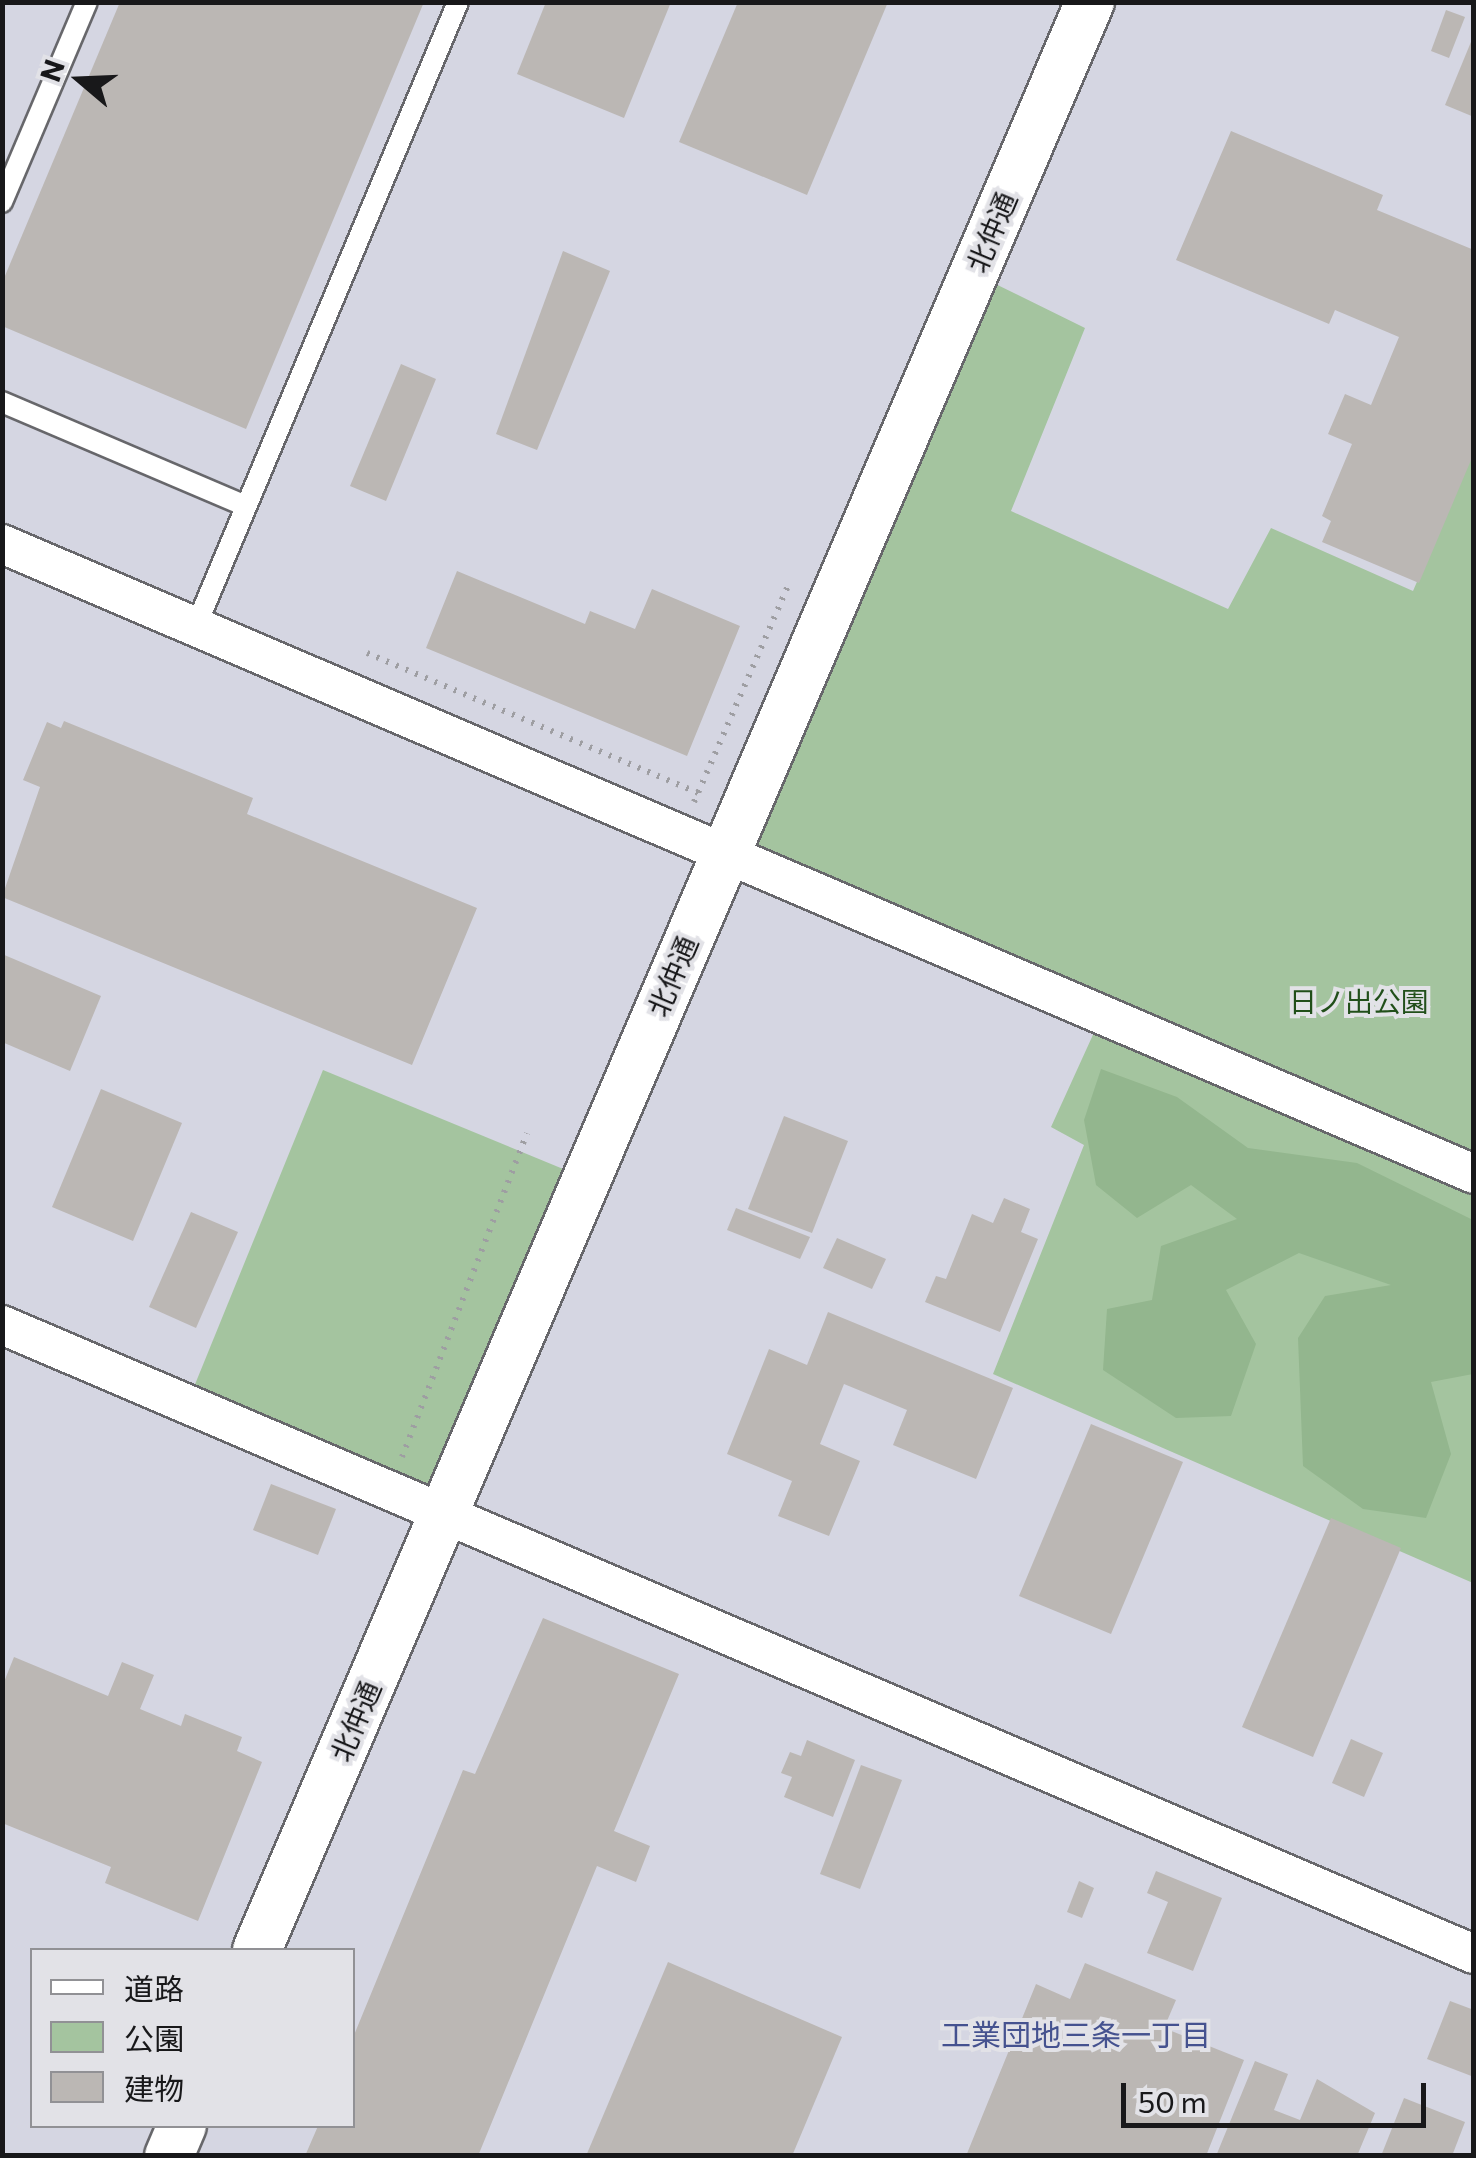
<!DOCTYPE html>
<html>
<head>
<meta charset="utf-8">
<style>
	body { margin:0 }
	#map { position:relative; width:1476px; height:2158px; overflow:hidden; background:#e2e2e7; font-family:Commissioner,"Noto Sans JP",sans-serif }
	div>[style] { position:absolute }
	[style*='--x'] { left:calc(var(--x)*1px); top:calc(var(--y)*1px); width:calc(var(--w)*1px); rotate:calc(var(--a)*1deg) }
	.built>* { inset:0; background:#d5d6e2 }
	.green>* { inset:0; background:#a4c49f }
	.forest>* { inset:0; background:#93b68e }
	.building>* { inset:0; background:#bbb7b4 }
	.path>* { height:6px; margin-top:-3px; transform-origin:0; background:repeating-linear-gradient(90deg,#9e9ea2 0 2.5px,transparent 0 10.5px) }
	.roads { filter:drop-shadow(2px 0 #67676b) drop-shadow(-2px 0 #67676b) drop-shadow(0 2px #67676b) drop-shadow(0 -2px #67676b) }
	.service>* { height:20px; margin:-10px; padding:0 10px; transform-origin:10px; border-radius:10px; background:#fff }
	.minor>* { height:38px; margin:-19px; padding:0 19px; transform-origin:19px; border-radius:19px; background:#fff }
	.tertiary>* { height:48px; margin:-24px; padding:0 24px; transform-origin:24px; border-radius:24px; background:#fff }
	span { translate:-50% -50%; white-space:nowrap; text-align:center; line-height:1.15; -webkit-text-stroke:8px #e2e2e7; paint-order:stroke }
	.street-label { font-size:28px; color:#18181a }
	.park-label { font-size:28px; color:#214f1a }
	.neighbourhood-label { font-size:30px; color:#45528f }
	.frame { position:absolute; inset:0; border:5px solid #18181a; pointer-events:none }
	.legend { position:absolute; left:30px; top:1948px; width:325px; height:180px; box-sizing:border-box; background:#e2e2e7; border:2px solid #919195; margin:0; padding:12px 18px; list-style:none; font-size:30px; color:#18181a }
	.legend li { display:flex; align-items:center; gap:20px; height:50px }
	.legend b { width:50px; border:2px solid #919195 }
	.north { position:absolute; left:30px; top:30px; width:100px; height:100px; -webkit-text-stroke:8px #e2e2e7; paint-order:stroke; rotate:289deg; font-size:28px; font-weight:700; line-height:40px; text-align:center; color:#18181a }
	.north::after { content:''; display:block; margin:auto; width:35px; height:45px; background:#18181a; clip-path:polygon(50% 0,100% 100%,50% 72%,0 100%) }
	.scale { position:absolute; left:1121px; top:2083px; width:305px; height:45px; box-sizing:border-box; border:5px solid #18181a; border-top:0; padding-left:12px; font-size:30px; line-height:35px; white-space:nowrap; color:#18181a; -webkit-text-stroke:8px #e2e2e7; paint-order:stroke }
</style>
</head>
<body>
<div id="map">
	<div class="built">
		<i style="clip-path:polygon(evenodd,3px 3px,1473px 3px,1473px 2155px,3px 2156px,3px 3px,32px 1950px,352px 1950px,352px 2126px,32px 2126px,32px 1950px)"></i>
	</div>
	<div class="green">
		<i style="clip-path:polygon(973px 273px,1085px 328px,1011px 511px,1228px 609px,1271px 528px,1413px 591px,1473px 452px,1473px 1583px,993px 1374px,1084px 1145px,1051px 1127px,1102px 1015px,725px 853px)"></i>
		<i style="clip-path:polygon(323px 1070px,585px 1178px,445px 1514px,187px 1404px)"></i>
	</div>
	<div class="forest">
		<i style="clip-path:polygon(1101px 1069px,1177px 1097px,1248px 1148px,1357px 1163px,1473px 1220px,1473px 1374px,1431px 1382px,1451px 1454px,1426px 1518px,1363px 1509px,1303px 1466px,1298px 1338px,1325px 1296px,1391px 1285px,1299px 1253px,1226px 1290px,1256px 1344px,1231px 1416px,1176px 1418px,1103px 1370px,1107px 1309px,1152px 1300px,1161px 1246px,1237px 1219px,1191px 1185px,1137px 1218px,1096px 1185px,1084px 1120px)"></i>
	</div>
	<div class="building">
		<i style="clip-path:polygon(120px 2px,424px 2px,246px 429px,2px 326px,2px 283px)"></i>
		<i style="clip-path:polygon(546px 2px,671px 2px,624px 118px,517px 74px)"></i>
		<i style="clip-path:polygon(738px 2px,888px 2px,807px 195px,679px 142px)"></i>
		<i style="clip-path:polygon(1446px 10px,1465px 17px,1449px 58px,1431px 51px)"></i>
		<i style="clip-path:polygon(1473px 37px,1474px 37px,1474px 117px,1445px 105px)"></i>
		<i style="clip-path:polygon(1231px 131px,1383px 195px,1377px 210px,1474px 250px,1474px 453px,1419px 583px,1322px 542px,1331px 521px,1322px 516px,1352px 444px,1328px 434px,1345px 394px,1371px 405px,1399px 337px,1335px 310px,1329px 324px,1176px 260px)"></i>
		<i style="clip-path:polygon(563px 251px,610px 271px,537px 450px,496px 434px)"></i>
		<i style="clip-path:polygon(401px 364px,436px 379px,386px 501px,350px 486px)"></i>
		<i style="clip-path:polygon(457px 571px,585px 624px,590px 611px,635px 629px,652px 589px,740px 626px,687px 756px,426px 648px)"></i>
		<i style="clip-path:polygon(64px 721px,253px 798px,247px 814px,477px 908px,412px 1065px,2px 897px,40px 787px,23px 780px,47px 722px,61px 728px)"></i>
		<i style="clip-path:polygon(2px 954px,101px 996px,70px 1071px,2px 1042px)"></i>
		<i style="clip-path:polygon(101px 1089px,182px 1123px,133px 1241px,52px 1207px)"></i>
		<i style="clip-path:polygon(784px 1116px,848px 1141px,812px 1233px,748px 1209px)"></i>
		<i style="clip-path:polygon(1004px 1198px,1030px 1209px,1021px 1232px,1038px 1239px,1000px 1332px,925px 1302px,936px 1276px,946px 1279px,972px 1214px,993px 1223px)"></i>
		<i style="clip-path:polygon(736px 1208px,810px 1237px,800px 1259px,727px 1230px)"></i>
		<i style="clip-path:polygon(191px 1212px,238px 1232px,196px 1328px,149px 1307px)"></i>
		<i style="clip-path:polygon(837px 1238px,886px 1259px,872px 1289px,823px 1268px)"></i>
		<i style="clip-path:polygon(828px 1312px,1013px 1388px,976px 1479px,893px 1445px,907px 1410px,844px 1384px,820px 1444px,860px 1461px,829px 1536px,778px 1516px,792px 1481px,727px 1454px,769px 1349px,807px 1365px)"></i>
		<i style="clip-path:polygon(1091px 1424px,1183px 1462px,1111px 1634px,1019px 1596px)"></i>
		<i style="clip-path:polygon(271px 1484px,336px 1509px,318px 1555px,253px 1530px)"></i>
		<i style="clip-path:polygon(1331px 1518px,1401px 1548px,1313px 1757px,1242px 1727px)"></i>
		<i style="clip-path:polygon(543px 1618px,679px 1674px,614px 1831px,650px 1846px,636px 1882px,597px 1866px,478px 2156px,305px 2156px,318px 2126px,352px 2126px,352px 2040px,463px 1770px,475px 1774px)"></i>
		<i style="clip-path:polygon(14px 1657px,108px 1696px,122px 1662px,154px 1675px,140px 1709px,181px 1726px,185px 1714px,242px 1737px,237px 1751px,262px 1762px,198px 1921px,105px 1883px,111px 1867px,2px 1823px,2px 1687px)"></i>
		<i style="clip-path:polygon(1351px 1739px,1383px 1753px,1364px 1797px,1332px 1783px)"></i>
		<i style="clip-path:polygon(807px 1740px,855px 1760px,833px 1817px,784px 1797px,792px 1777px,781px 1773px,790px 1752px,801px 1756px)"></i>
		<i style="clip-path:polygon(861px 1765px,902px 1780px,860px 1889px,820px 1874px)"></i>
		<i style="clip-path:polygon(1156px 1871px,1222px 1898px,1193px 1971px,1147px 1953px,1168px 1902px,1147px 1893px)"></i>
		<i style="clip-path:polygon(1079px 1881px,1094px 1888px,1082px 1918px,1067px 1912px)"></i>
		<i style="clip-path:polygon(668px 1962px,842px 2037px,792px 2156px,586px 2156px)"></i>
		<i style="clip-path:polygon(1085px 1963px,1176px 2000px,1164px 2028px,1244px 2060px,1206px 2156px,966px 2156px,1036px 1984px,1070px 1999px)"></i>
		<i style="clip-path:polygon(1450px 2001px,1474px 2010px,1474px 2077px,1427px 2059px)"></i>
		<i style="clip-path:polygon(1255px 2061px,1288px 2074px,1274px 2110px,1300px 2120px,1317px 2079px,1375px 2113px,1357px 2156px,1216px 2156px)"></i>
		<i style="clip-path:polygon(1404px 2098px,1465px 2122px,1452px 2156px,1381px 2156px)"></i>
	</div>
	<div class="path">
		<i style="--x:367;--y:653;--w:363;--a:22.9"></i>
		<i style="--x:694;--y:802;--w:238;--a:-66.5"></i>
		<i style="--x:402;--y:1457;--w:347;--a:-68.9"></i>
	</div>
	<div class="roads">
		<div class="service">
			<i style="--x:2;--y:202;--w:217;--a:-67"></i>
			<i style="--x:2;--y:402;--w:265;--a:23.1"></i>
			<i style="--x:196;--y:626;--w:677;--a:-67.22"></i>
		</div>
		<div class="minor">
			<i style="--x:2;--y:544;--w:1601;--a:23.17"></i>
			<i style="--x:2;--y:1325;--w:1601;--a:23.14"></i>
		</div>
		<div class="tertiary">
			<i style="--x:257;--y:1950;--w:2119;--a:-66.85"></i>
			<i style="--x:169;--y:2156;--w:33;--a:-67"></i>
		</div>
	</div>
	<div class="street-label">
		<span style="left:991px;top:232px;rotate:-67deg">北仲通</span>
		<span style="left:672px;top:976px;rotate:-67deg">北仲通</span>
		<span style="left:355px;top:1721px;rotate:-67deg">北仲通</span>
	</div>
	<div class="park-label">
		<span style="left:1359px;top:1001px">日ノ出公園</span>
	</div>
	<div class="neighbourhood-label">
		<span style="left:1076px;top:2034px">工業団地三条一丁目</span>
	</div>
	<div class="frame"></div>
	<ul class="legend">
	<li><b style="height:12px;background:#fff"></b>道路</li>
	<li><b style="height:28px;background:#a4c49f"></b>公園</li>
	<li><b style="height:28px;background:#bbb7b4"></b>建物</li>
	</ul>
	<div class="north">N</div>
	<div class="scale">50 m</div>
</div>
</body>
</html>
